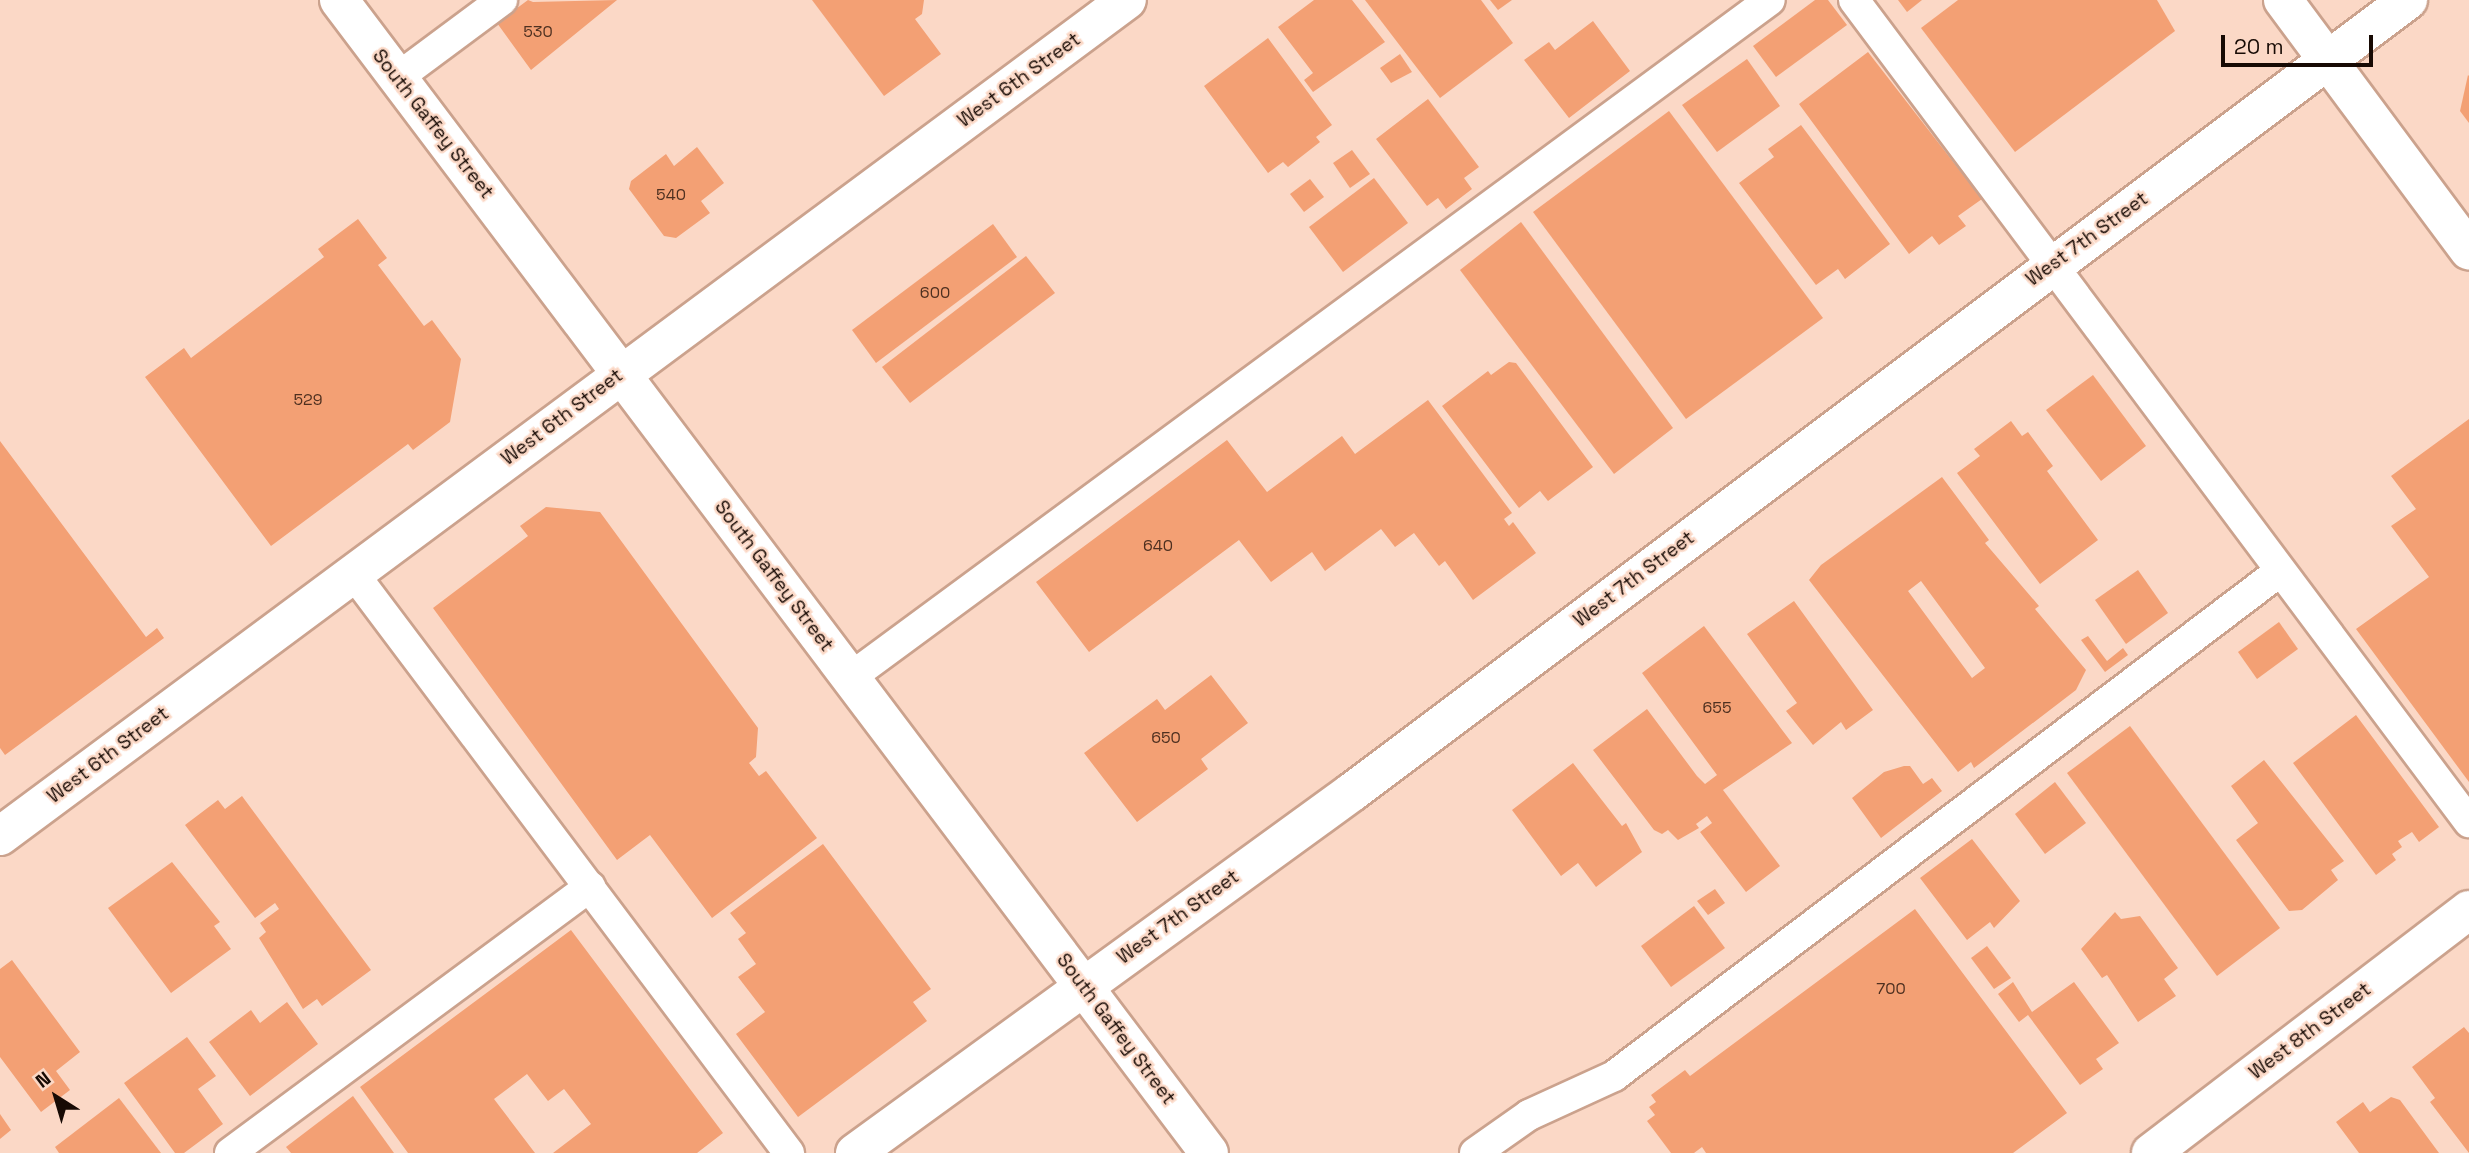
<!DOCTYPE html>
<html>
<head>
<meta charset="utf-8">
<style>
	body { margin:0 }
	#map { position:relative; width:2469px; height:1153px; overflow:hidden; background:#fbd8c6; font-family:"Space Grotesk",sans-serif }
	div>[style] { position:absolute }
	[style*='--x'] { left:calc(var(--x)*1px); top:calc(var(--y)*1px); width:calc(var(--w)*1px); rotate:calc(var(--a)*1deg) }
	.building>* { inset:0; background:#f3a074 }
	.roads { filter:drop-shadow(2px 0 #cba28d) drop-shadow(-2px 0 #cba28d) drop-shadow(0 2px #cba28d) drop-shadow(0 -2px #cba28d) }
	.lane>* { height:30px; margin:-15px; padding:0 15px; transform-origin:15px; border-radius:15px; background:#fff }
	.street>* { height:38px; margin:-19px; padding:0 19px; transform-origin:19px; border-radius:19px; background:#fff }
	.secondary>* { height:38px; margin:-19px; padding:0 19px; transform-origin:19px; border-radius:19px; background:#fff }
	.primary>* { height:38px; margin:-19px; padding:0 19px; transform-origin:19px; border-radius:19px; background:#fff }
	span { translate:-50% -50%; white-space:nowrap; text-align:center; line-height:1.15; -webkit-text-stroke:5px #fbd8c6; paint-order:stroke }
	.number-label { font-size:16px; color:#4e3020 }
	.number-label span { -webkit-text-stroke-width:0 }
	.street-label { font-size:19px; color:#170a04 }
	.north { position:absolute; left:21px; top:1062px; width:70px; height:70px; -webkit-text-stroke:5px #fbd8c6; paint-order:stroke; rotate:323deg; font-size:19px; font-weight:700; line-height:28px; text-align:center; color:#170a04 }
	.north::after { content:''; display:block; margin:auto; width:24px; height:32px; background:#170a04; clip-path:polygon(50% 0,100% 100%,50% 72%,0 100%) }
	.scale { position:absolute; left:2221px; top:35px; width:152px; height:32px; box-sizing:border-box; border:4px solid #170a04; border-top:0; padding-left:9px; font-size:21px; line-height:24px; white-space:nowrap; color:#170a04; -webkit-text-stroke:5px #fbd8c6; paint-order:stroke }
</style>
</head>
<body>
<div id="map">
	<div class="building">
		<i style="clip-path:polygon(528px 0,533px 2px,617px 0,531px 70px,497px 23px)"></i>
		<i style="clip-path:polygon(812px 0,924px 0,922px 14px,915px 19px,941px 54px,884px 96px)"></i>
		<i style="clip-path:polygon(1314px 0,1352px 0,1385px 42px,1313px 92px,1304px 80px,1313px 73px,1278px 27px)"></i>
		<i style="clip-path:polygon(1365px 0,1481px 0,1513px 43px,1440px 98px)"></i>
		<i style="clip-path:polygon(1490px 0,1512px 0,1498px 10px)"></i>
		<i style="clip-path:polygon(1815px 0,1828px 0,1847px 25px,1776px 77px,1753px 46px)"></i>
		<i style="clip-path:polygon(1898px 0,1922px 0,1907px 12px)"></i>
		<i style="clip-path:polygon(1958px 0,2157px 0,2175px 31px,2015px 152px,1921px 28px)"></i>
		<i style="clip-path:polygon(1593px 21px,1630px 71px,1569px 118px,1524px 60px,1549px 42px,1555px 50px)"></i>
		<i style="clip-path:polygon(1268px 38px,1332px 125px,1316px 137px,1320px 142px,1288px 167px,1283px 162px,1268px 173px,1204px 86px)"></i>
		<i style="clip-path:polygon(1868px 52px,1982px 199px,1958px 216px,1966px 226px,1939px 245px,1932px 236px,1909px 254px,1799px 104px)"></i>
		<i style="clip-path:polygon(1400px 54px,1412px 72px,1391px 83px,1380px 68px)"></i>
		<i style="clip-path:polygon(1747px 59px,1780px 106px,1717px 152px,1682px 105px)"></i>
		<i style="clip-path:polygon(2468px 75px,2469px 76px,2469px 123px,2460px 111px)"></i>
		<i style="clip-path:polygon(1428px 99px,1479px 167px,1464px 178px,1472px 189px,1446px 209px,1438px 198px,1427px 206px,1376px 139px)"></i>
		<i style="clip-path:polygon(1669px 111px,1823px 318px,1686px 419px,1533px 212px)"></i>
		<i style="clip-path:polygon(1801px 125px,1890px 244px,1845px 279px,1838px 269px,1816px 285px,1739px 183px,1774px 157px,1768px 149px)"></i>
		<i style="clip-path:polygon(697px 147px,724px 183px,701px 201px,710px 213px,676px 238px,664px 236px,629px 189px,631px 181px,666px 154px,674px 166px)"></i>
		<i style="clip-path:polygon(1352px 150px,1370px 174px,1350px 188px,1333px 163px)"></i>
		<i style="clip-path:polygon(1374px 178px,1408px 223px,1343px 272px,1309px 227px)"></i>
		<i style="clip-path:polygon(1310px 179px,1324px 197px,1304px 212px,1290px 194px)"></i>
		<i style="clip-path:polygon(358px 219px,387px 258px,378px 265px,424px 326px,432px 320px,461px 359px,450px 422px,413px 450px,408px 444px,271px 546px,145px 377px,184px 348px,191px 358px,324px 257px,318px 249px)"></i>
		<i style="clip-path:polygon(1521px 222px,1673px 428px,1614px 474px,1460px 270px)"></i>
		<i style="clip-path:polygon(993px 224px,1017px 257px,876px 363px,852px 330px)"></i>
		<i style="clip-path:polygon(1026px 256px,1055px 293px,910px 403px,882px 367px)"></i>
		<i style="clip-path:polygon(1509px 362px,1516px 363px,1593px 467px,1548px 501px,1540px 491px,1519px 508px,1442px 406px,1488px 371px,1491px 375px)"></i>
		<i style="clip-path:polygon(2093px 375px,2146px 446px,2101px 481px,2046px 410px)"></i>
		<i style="clip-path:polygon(1428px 400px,1512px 513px,1504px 519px,1509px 526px,1513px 522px,1536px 553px,1473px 600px,1445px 561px,1439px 566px,1414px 533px,1395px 547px,1381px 529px,1325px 571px,1312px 552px,1271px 582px,1239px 540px,1089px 652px,1036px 582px,1227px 440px,1267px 492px,1342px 436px,1355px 454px)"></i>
		<i style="clip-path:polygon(2469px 419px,2469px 782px,2356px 629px,2429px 577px,2391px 526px,2416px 509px,2391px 476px)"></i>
		<i style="clip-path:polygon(2011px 421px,2022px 436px,2028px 432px,2053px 466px,2047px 471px,2098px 540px,2040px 584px,1957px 473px,1980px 456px,1974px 449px)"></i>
		<i style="clip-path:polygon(0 441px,146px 637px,157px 628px,164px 638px,5px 755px,0 748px)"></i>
		<i style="clip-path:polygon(evenodd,1942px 477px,1989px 540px,1985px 543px,2039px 606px,2035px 609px,2086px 670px,2076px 690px,1974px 768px,1971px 762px,1958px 772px,1809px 580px,1821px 565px,1942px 477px,1921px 581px,1985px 668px,1972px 678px,1908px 591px,1921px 581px)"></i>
		<i style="clip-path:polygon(546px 507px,600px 512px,758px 728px,756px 757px,749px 763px,759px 776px,766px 771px,817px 838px,712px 918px,650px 835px,617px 860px,433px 608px,528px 536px,520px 526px)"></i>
		<i style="clip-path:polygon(2138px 570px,2168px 613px,2126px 644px,2095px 600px)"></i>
		<i style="clip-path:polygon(1794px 601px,1873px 710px,1846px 730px,1841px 722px,1813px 745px,1786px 711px,1797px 703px,1747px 634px)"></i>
		<i style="clip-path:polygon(2279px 622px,2298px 649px,2257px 679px,2238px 652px)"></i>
		<i style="clip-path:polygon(1704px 626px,1792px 743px,1723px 790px,1780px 866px,1746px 892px,1700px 832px,1712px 823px,1707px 816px,1696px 824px,1699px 828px,1678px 840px,1668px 830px,1662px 834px,1654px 830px,1593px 750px,1647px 709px,1697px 776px,1705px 784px,1717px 775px,1642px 673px)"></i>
		<i style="clip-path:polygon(2088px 636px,2107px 661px,2123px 648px,2128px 655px,2105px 672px,2081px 640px)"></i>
		<i style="clip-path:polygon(1211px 675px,1248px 723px,1201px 759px,1208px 769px,1137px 822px,1084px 753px,1157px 699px,1165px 710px)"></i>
		<i style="clip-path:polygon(2356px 715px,2439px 827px,2419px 842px,2412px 832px,2398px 841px,2402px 847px,2392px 854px,2396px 860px,2376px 875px,2293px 763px)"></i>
		<i style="clip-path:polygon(2130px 726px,2280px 928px,2217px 976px,2067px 773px)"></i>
		<i style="clip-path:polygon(2264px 760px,2344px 861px,2331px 870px,2338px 880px,2302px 910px,2289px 911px,2236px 840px,2258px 823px,2231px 786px)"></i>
		<i style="clip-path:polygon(1573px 763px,1622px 826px,1626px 823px,1642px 852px,1596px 887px,1578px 863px,1561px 876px,1512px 810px)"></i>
		<i style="clip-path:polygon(1904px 766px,1910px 766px,1923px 784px,1932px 778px,1942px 791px,1881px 838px,1852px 798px,1884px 772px)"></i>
		<i style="clip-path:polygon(2055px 782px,2086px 823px,2045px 854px,2015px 814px)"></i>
		<i style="clip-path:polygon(242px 796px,371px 970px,322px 1006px,317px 999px,303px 1009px,259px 938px,266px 932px,260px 923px,279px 909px,275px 903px,255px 918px,185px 825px,218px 800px,225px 809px)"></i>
		<i style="clip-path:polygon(1972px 839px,2020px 901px,1994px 928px,1990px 922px,1967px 940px,1920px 878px)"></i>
		<i style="clip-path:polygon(823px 844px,931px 989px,913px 1002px,927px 1021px,798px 1117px,736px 1034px,765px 1012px,738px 977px,756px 964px,738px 939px,746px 933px,730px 913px)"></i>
		<i style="clip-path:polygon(172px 862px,220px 922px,214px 926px,231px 949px,171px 993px,108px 908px)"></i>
		<i style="clip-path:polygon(1715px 889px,1725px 903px,1708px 915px,1697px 901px)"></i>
		<i style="clip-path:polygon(1694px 906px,1725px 948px,1671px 987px,1641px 946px)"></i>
		<i style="clip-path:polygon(1915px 909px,2067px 1113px,2013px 1153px,1706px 1153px,1702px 1147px,1694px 1153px,1671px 1153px,1647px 1121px,1655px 1115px,1649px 1107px,1656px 1102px,1651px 1095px,1685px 1070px,1690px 1076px)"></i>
		<i style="clip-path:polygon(2115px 912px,2121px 919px,2140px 916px,2178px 968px,2164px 979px,2176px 996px,2138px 1022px,2107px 975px,2102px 978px,2081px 949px)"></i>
		<i style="clip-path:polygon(571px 930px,723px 1133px,697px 1153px,553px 1153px,591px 1124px,564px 1089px,548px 1101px,527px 1074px,494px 1099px,535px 1153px,408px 1153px,360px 1087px)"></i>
		<i style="clip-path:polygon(1987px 946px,2011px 978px,1994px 989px,1971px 958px)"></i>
		<i style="clip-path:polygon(12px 960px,80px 1052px,56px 1071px,70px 1090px,41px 1112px,0 1057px,0 969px)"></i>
		<i style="clip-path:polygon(2013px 982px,2032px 1012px,2074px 982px,2119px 1043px,2096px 1059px,2103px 1069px,2080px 1085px,2028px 1015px,2019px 1022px,1998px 994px)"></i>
		<i style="clip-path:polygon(287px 1002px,318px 1044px,250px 1096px,209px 1042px,251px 1010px,260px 1023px)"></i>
		<i style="clip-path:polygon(2464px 1027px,2469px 1033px,2469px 1153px,2430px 1102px,2435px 1098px,2412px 1067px)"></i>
		<i style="clip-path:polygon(187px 1037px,216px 1076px,198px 1089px,223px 1124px,184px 1153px,175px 1153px,124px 1083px)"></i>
		<i style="clip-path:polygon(353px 1096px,394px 1153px,291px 1153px,286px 1147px)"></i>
		<i style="clip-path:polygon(2391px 1097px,2400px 1100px,2439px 1153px,2359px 1153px,2336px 1122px,2363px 1102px,2370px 1112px)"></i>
		<i style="clip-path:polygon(119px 1098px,161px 1153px,59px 1153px,55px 1147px)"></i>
		<i style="clip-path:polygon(0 1114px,11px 1130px,0 1139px)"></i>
	</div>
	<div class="roads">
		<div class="lane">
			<i style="--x:1854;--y:0;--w:1027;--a:53.2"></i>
			<i style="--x:397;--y:78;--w:131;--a:-36.6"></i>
			<i style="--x:353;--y:573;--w:726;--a:53.07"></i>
			<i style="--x:851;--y:677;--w:1141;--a:-36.38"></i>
			<i style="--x:230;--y:1153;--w:448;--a:-36.5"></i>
			<i style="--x:1475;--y:1153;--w:66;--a:-35.1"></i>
			<i style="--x:1529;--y:1115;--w:94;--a:-24.6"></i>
			<i style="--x:1614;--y:1076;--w:834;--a:-37.16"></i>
		</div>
		<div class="street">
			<i style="--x:2283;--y:0;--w:312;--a:53.4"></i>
			<i style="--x:2151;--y:1153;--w:400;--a:-37.4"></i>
		</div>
		<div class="secondary">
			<i style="--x:0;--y:836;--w:1403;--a:-36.57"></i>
			<i style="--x:855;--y:1153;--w:614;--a:-35.99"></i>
			<i style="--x:1352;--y:792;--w:1320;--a:-36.87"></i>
		</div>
		<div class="primary">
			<i style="--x:339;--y:0;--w:1444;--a:52.96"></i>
		</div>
	</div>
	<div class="number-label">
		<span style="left:538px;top:32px">530</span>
		<span style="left:671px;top:195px">540</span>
		<span style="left:935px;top:293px">600</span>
		<span style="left:308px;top:400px">529</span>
		<span style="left:1158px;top:546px">640</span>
		<span style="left:1717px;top:708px">655</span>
		<span style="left:1166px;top:738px">650</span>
		<span style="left:1891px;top:989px">700</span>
	</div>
	<div class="street-label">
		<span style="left:1019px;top:80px;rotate:-36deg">West 6th Street</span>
		<span style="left:433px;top:124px;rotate:52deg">South Gaffey Street</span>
		<span style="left:2087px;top:239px;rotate:-36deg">West 7th Street</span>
		<span style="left:562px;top:417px;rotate:-37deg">West 6th Street</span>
		<span style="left:774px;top:576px;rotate:53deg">South Gaffey Street</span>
		<span style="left:1634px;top:579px;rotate:-37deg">West 7th Street</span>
		<span style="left:108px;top:755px;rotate:-37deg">West 6th Street</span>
		<span style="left:1178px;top:917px;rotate:-36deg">West 7th Street</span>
		<span style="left:1116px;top:1029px;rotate:53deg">South Gaffey Street</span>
		<span style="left:2310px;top:1031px;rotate:-37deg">West 8th Street</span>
	</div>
	<div class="north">N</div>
	<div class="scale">20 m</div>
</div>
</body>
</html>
